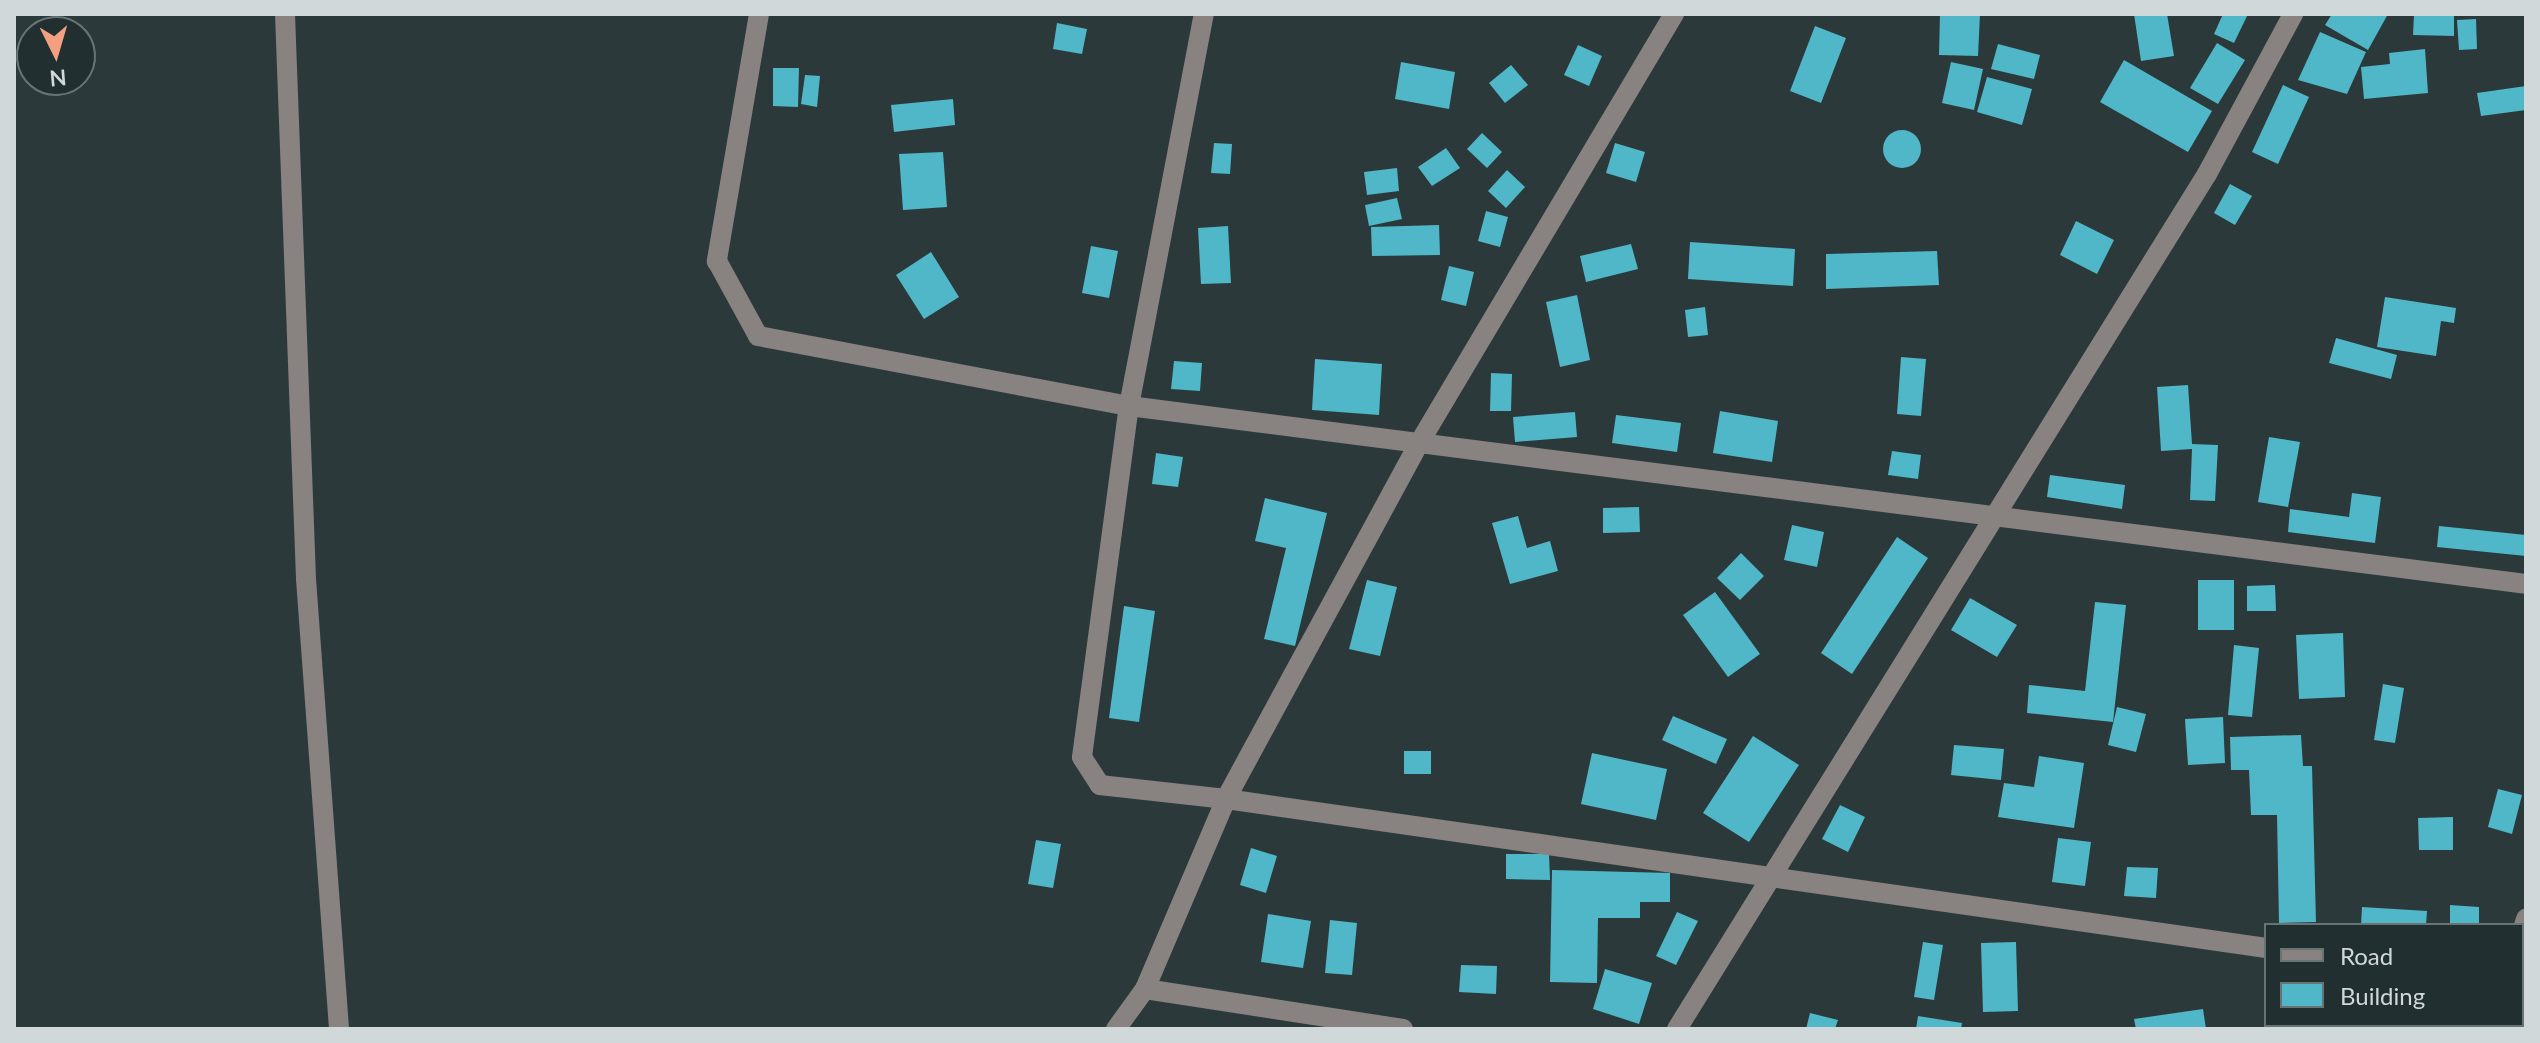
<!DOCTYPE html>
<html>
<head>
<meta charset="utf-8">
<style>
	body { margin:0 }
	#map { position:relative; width:2540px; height:1043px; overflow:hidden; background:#2c393b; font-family:Lato,sans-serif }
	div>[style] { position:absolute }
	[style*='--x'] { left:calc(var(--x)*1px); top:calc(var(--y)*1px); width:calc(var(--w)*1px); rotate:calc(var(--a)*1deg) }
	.building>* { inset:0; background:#4fb7c7 }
	.round { border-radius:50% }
	.minor>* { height:20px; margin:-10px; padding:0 10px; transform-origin:10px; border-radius:10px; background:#888280 }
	span { translate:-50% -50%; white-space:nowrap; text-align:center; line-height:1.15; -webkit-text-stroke:8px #222f31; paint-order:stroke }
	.frame { position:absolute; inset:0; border:16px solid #d0d8d9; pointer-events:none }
	.legend { position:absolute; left:2264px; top:923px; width:260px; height:104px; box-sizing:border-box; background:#222f31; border:2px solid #687374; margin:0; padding:10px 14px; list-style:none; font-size:24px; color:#d0d8d9 }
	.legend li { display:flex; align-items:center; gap:16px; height:40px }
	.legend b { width:40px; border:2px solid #687374 }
	.north { position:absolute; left:16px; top:16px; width:80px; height:80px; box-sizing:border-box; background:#222f31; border:2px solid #687374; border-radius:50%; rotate:175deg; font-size:22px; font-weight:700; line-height:32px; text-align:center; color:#d0d8d9 }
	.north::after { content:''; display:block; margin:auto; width:28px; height:36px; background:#f2a081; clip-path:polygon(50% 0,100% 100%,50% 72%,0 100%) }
</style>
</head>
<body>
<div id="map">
	<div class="building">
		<i style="clip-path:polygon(1940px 14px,1980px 14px,1978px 56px,1939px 55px)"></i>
		<i style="clip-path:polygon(2134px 14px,2167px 14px,2174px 56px,2141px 61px)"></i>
		<i style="clip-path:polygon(2223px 14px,2248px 14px,2234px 43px,2214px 34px)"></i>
		<i style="clip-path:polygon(2332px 14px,2388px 14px,2368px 50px,2325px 25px)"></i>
		<i style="clip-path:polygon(2414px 14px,2454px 14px,2454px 36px,2413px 35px)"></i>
		<i style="clip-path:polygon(2476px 19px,2477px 49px,2459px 50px,2457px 20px)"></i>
		<i style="clip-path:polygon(1057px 23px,1087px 29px,1082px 54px,1053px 49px)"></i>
		<i style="clip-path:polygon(1815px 26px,1846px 38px,1821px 103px,1790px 91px)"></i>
		<i style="clip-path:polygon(2320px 32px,2366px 52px,2347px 94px,2298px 80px)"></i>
		<i style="clip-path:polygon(2217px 43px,2245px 60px,2218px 104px,2190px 88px)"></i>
		<i style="clip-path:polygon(1998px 44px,2040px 55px,2034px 79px,1991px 69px)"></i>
		<i style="clip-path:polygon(1578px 45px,1602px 56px,1589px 86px,1564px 75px)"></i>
		<i style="clip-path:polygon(2425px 49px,2428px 93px,2364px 99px,2361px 67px,2390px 64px,2389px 53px)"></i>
		<i style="clip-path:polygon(2124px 60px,2212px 111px,2188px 152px,2100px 102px)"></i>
		<i style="clip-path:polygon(1401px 62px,1455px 72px,1449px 109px,1395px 99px)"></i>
		<i style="clip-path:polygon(1951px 62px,1983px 69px,1974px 110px,1942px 103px)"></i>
		<i style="clip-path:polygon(1511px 65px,1528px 85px,1505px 103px,1489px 83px)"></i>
		<i style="clip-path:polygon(773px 68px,799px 68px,798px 107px,773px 106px)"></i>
		<i style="clip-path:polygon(805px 75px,820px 76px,817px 107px,801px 104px)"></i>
		<i style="clip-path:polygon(1987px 77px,2032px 89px,2022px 125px,1977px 112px)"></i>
		<i style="clip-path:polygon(2283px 85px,2309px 97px,2278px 164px,2252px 152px)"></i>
		<i style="clip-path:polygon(2526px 86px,2526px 110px,2481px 116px,2477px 93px)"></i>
		<i style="clip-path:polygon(953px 99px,955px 125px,894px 132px,891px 105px)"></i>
		<i class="round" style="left:1883px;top:130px;width:38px;height:38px"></i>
		<i style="clip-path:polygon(1482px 133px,1502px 152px,1487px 168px,1467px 149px)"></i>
		<i style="clip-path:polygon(1214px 143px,1232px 144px,1230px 174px,1211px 173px)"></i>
		<i style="clip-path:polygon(1615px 143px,1645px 152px,1636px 182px,1606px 173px)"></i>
		<i style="clip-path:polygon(1446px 148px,1460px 168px,1432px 186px,1418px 167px)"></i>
		<i style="clip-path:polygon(943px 152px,947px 207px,903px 210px,899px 154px)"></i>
		<i style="clip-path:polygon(1397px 168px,1399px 191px,1367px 195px,1364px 172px)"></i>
		<i style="clip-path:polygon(1507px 170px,1525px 187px,1506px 208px,1488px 191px)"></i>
		<i style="clip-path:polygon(2230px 184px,2252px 196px,2235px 225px,2214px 213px)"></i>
		<i style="clip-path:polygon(1397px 198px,1402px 219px,1369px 226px,1365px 205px)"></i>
		<i style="clip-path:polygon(1486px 211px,1508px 217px,1500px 247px,1478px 241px)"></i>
		<i style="clip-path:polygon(2076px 221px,2114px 240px,2097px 274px,2060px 255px)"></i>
		<i style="clip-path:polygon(1439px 225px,1440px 255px,1372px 256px,1371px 227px)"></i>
		<i style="clip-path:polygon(1228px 226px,1231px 283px,1201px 284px,1198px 228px)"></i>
		<i style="clip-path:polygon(1690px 242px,1795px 249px,1793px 286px,1688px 279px)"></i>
		<i style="clip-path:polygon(1631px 244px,1638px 269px,1586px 282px,1580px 256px)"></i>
		<i style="clip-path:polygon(1091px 246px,1118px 251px,1109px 298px,1082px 293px)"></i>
		<i style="clip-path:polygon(1937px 251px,1939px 285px,1826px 289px,1826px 254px)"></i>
		<i style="clip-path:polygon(931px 252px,959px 297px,924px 319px,896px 275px)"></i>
		<i style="clip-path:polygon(1449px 266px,1474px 272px,1466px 306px,1441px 300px)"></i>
		<i style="clip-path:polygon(1577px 295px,1590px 360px,1560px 367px,1546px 302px)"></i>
		<i style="clip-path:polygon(2385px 297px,2456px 308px,2454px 323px,2441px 321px,2436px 356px,2377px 347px)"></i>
		<i style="clip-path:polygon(1705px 307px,1708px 335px,1688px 337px,1685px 310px)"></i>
		<i style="clip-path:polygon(2336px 338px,2397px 355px,2391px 379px,2329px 363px)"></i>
		<i style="clip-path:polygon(1901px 357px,1926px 359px,1921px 416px,1897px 414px)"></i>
		<i style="clip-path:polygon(1315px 359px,1382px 364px,1379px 415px,1312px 410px)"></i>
		<i style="clip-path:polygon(1174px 361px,1202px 363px,1200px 391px,1171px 389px)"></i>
		<i style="clip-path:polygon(1491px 373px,1512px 374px,1511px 411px,1490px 411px)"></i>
		<i style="clip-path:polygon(2188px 385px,2192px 444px,2218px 445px,2215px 501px,2190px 500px,2192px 449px,2161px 451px,2157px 387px)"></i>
		<i style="clip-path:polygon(1720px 411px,1778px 421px,1772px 462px,1713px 453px)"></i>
		<i style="clip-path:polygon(1575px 412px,1577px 437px,1515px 442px,1513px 417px)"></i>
		<i style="clip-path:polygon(1616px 415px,1681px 423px,1677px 452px,1612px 443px)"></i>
		<i style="clip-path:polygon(2269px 437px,2300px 442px,2288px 507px,2258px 502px)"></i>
		<i style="clip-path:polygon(1892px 451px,1921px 455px,1918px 479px,1888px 475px)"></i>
		<i style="clip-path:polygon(1156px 453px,1183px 457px,1178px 487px,1152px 484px)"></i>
		<i style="clip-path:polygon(2050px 475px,2125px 485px,2122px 509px,2047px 497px)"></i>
		<i style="clip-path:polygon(2352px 493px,2381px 497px,2375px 543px,2288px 532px,2290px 509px,2349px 517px)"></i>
		<i style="clip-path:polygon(1265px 498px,1327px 513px,1295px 646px,1264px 639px,1286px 548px,1255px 541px)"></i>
		<i style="clip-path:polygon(1639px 507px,1640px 532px,1603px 533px,1603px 508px)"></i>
		<i style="clip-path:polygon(1518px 516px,1527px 548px,1550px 541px,1558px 571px,1510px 584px,1492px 523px)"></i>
		<i style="clip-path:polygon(1792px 525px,1824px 532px,1817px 567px,1784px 560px)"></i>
		<i style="clip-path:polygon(2439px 526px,2526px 535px,2526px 556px,2437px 547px)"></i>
		<i style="clip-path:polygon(1897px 537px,1928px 558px,1852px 674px,1821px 653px)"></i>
		<i style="clip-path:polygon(1741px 553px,1764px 576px,1740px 600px,1717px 578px)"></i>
		<i style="clip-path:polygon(1367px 580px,1397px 587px,1380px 656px,1349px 649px)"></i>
		<i style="clip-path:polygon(2198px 580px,2234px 580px,2234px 630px,2198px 630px)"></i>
		<i style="clip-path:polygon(2275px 585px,2276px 611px,2247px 611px,2247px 586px)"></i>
		<i style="clip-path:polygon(1715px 592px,1760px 654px,1728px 677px,1683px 615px)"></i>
		<i style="clip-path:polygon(1970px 598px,2017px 625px,1997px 657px,1951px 630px)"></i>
		<i style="clip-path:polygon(2095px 602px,2126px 605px,2113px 722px,2027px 713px,2029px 685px,2085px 691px)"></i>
		<i style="clip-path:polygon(1124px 606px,1155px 611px,1139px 722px,1109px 718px)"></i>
		<i style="clip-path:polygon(2343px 633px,2345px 697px,2299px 699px,2296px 635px)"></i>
		<i style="clip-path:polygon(2234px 645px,2259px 648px,2252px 717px,2228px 715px)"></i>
		<i style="clip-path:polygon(2383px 684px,2404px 688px,2395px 743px,2374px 740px)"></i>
		<i style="clip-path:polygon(2117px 707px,2146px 714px,2136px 752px,2108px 745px)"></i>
		<i style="clip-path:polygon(1673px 716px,1727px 739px,1716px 764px,1662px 740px)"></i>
		<i style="clip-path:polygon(2223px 717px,2225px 763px,2188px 765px,2185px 719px)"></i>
		<i style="clip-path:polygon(2301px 735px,2303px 766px,2312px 766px,2316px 922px,2279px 923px,2277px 815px,2251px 815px,2249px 770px,2231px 770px,2230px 737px)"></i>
		<i style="clip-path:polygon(1753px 736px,1799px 765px,1749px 842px,1703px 813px)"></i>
		<i style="clip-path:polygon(1954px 745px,2004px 749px,2001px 780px,1951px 775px)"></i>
		<i style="clip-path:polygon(1404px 751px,1431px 751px,1431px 774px,1404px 774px)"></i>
		<i style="clip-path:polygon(1592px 753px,1667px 769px,1656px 820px,1581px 804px)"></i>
		<i style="clip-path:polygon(2039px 756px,2084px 763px,2074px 828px,1998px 817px,2004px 783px,2034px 787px)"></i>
		<i style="clip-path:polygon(2498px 789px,2522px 795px,2512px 834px,2488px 827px)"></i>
		<i style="clip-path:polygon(1840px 805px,1865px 817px,1848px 852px,1822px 839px)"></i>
		<i style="clip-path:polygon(2453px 817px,2453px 850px,2419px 850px,2418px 818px)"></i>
		<i style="clip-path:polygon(2058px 838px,2091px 842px,2085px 886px,2052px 882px)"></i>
		<i style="clip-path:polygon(1036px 840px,1061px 844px,1053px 888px,1028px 884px)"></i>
		<i style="clip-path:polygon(1251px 848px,1277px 856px,1266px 893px,1240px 885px)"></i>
		<i style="clip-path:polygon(1506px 854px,1549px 854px,1550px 880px,1506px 879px)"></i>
		<i style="clip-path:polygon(2127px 867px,2158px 868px,2156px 898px,2124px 896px)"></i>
		<i style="clip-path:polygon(1552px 870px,1670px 873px,1670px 902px,1640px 902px,1640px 918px,1598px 918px,1597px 983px,1550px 982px)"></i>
		<i style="clip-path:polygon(2450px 905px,2479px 907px,2479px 925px,2450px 925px)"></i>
		<i style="clip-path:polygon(2362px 907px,2427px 911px,2426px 925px,2361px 925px)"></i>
		<i style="clip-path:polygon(1677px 912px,1698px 921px,1676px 965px,1656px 956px)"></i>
		<i style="clip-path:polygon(1268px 914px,1311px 921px,1303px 968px,1261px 962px)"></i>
		<i style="clip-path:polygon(1330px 920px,1357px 923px,1352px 975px,1325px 973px)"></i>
		<i style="clip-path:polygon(1923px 942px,1943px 945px,1934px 1000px,1914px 997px)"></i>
		<i style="clip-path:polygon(2016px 942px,2018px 1011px,1983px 1012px,1981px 943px)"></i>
		<i style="clip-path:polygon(1461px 965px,1497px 966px,1496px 994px,1459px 992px)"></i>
		<i style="clip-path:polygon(1605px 969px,1652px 983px,1639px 1024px,1593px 1009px)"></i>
		<i style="clip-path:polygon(2203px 1009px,2206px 1029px,2136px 1029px,2134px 1019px)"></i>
		<i style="clip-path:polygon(1810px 1013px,1838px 1020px,1835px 1029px,1806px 1029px)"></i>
		<i style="clip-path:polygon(1918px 1016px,1962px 1023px,1961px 1029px,1916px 1029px)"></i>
	</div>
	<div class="minor">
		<i style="--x:285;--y:14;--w:565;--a:87.87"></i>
		<i style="--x:306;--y:579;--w:451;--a:85.8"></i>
		<i style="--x:759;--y:14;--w:251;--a:99.7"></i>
		<i style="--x:717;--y:261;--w:85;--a:61.3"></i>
		<i style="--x:758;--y:336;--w:378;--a:10.7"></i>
		<i style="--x:1129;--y:406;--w:1408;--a:7.26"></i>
		<i style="--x:1674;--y:14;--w:501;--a:120.71"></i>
		<i style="--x:1418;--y:445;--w:403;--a:118.5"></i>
		<i style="--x:1226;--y:799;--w:1051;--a:8.15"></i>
		<i style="--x:2522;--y:932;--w:14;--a:-73"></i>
		<i style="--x:2522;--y:983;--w:4;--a:14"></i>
		<i style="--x:1145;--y:989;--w:261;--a:8.8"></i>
		<i style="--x:1116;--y:1029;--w:49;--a:-54.1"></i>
		<i style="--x:1145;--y:989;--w:207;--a:-66.9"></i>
		<i style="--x:1226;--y:799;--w:127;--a:-173.7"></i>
		<i style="--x:1100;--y:785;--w:33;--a:-123"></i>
		<i style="--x:1082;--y:757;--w:354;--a:-82.4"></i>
		<i style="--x:1129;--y:406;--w:399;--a:-79.2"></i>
		<i style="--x:1677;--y:1029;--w:1006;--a:-58.21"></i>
		<i style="--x:2207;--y:174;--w:182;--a:-61.7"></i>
		<i style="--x:2491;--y:1029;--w:4;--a:-76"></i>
	</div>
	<div class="frame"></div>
	<ul class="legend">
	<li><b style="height:10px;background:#888280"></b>Road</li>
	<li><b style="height:22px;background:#4fb7c7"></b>Building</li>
	</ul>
	<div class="north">N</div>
</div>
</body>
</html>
